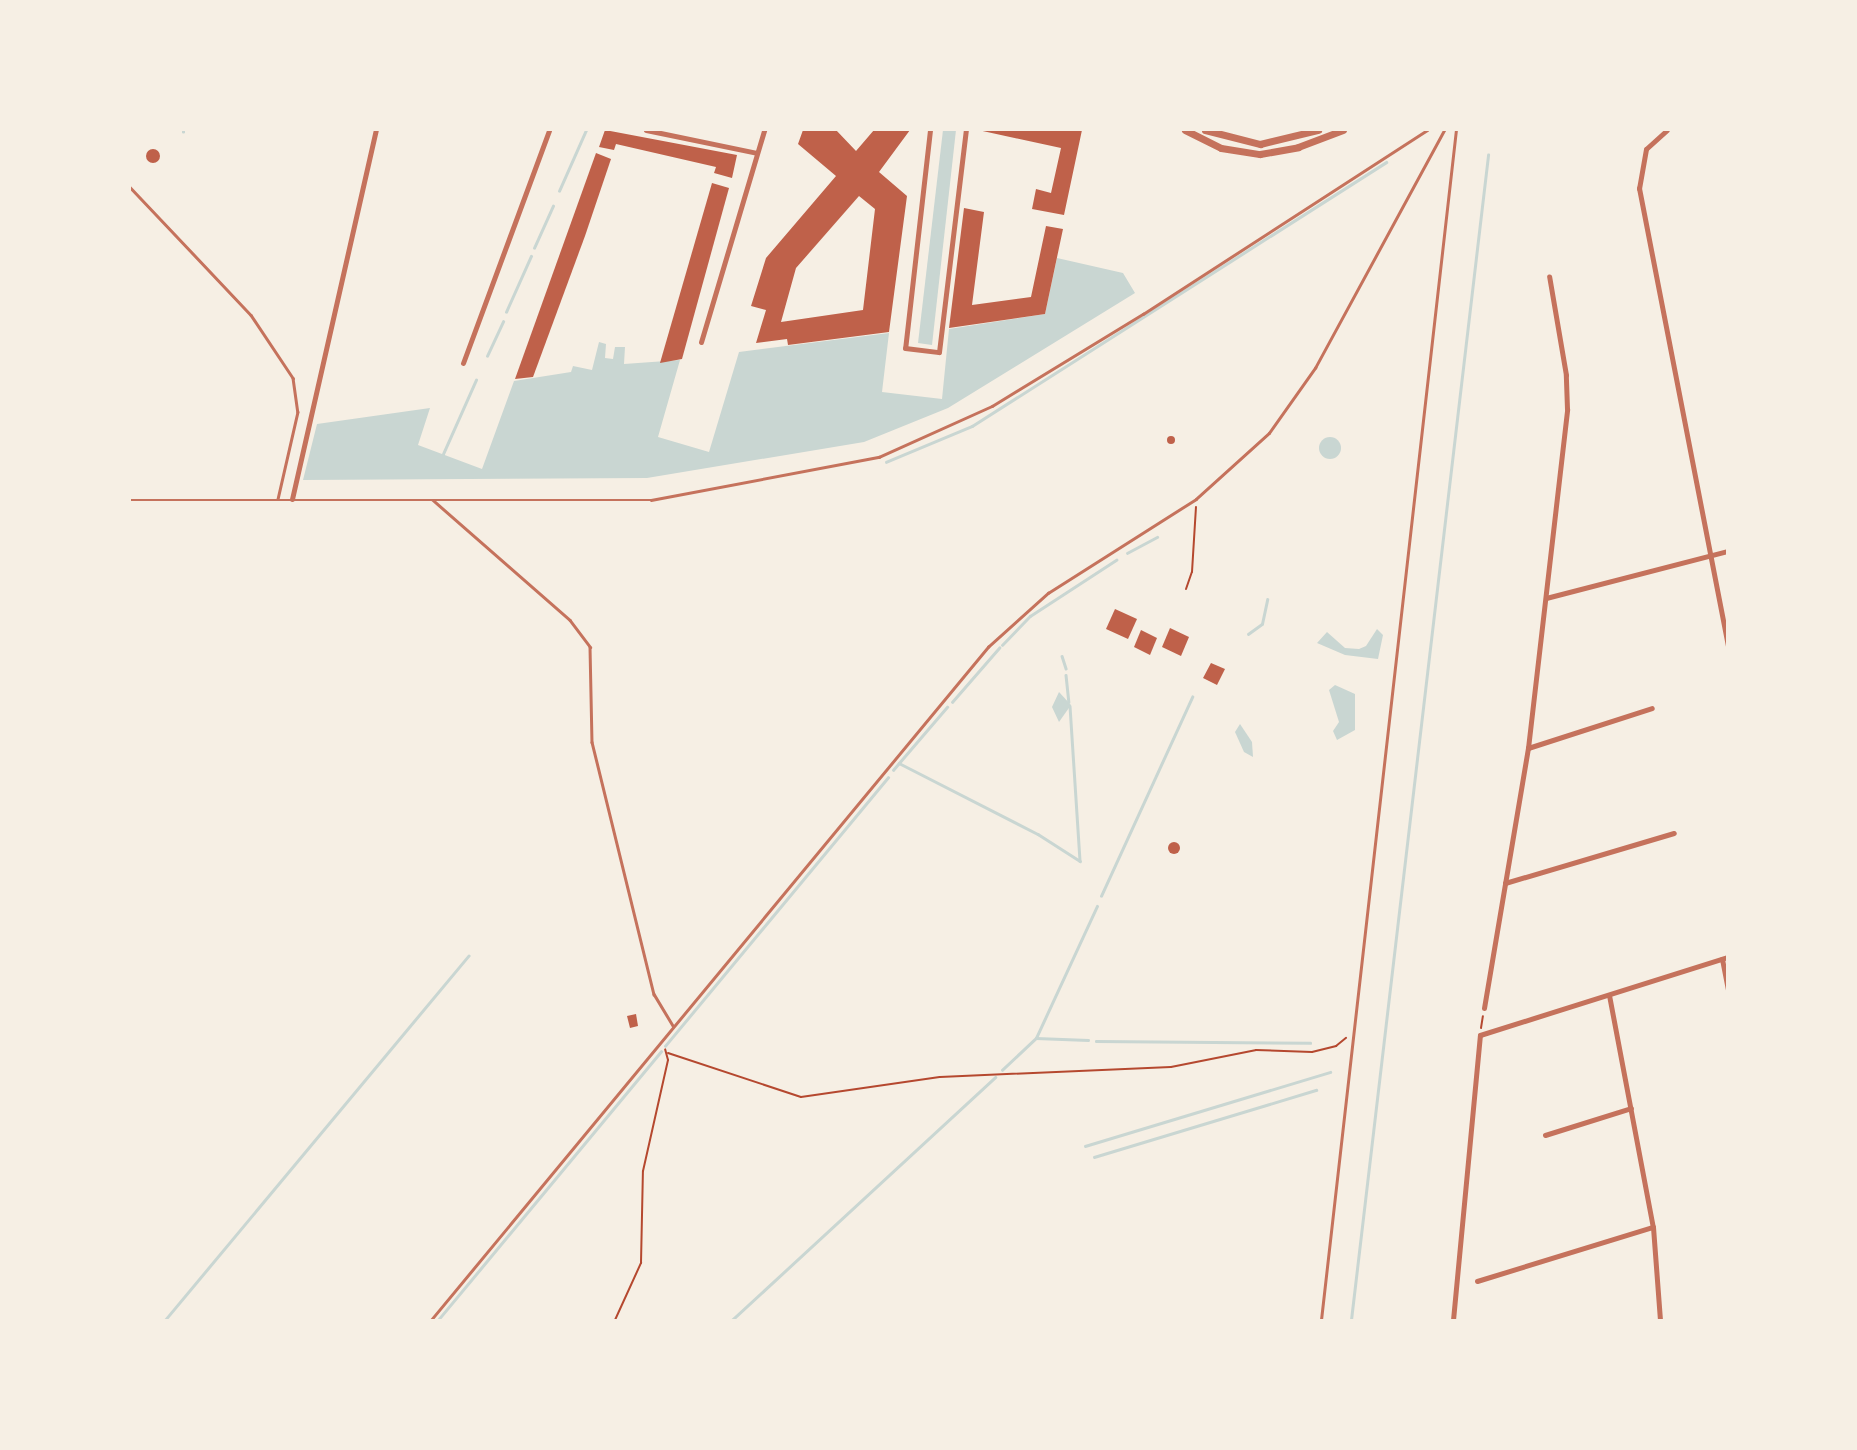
<!DOCTYPE html>
<html>
<head>
<meta charset="utf-8">
<style>
	body { margin:0 }
	#map { position:relative; width:1857px; height:1450px; overflow:hidden; background:#f6efe4; font-family:Roboto,sans-serif }
	div>[style] { position:absolute }
	[style*='--x'] { left:calc(var(--x)*1px); top:calc(var(--y)*1px); width:calc(var(--w)*1px); rotate:calc(var(--a)*1deg) }
	.water>* { inset:0; background:#c9d6d2 }
	.round { border-radius:50% }
	.stream>* { height:2.5px; margin:-1.25px; padding:0 1.25px; transform-origin:1.25px; border-radius:1.25px; background:#c9d6d2 }
	.building>* { inset:0; background:#bf614a }
	.path>* { height:2px; margin:-1px; padding:0 1px; transform-origin:1px; border-radius:1px; background:#b5482f }
	.service>* { height:2.5px; margin:-1.25px; padding:0 1.25px; transform-origin:1.25px; border-radius:1.25px; background:#c5725c }
	.minor>* { height:5px; margin:-2.5px; padding:0 2.5px; transform-origin:2.5px; border-radius:2.5px; background:#c5725c }
	.tertiary>* { height:7px; margin:-3.5px; padding:0 3.5px; transform-origin:3.5px; border-radius:3.5px; background:#c5725c }
	span { translate:-50% -50%; white-space:nowrap; text-align:center; line-height:1.15; -webkit-text-stroke:5px #f6efe4; paint-order:stroke }
	.frame { position:absolute; inset:0; border:131px solid #f6efe4; pointer-events:none }
</style>
</head>
<body>
<div id="map">
	<div class="water">
		<i style="clip-path:polygon(943px 130px,956px 130px,932px 345px,918px 343px)"></i>
		<i style="clip-path:polygon(1057px 258px,1123px 273px,1135px 293px,948px 408px,864px 442px,647px 478px,303px 480px,317px 424px,430px 408px,418px 445px,482px 469px,514px 381px,571px 372px,573px 366px,592px 370px,599px 342px,606px 344px,605px 358px,613px 359px,615px 347px,625px 347px,624px 364px,680px 360px,658px 437px,709px 452px,739px 352px,889px 333px,882px 392px,942px 399px,949px 329px,1045px 314px)"></i>
		<i class="round" style="left:1319px;top:437px;width:22px;height:22px"></i>
		<i style="clip-path:polygon(1377px 629px,1383px 635px,1378px 659px,1345px 655px,1317px 643px,1327px 632px,1345px 648px,1359px 649px,1366px 646px)"></i>
		<i style="clip-path:polygon(1335px 685px,1355px 694px,1355px 730px,1337px 740px,1333px 731px,1339px 722px,1329px 690px)"></i>
		<i style="clip-path:polygon(1059px 692px,1071px 705px,1059px 722px,1052px 707px)"></i>
		<i style="clip-path:polygon(1240px 724px,1252px 742px,1253px 757px,1244px 752px,1235px 732px)"></i>
	</div>
	<div class="stream">
		<i style="--x:183;--y:132;--w:2;--a:-90"></i>
		<i style="--x:559;--y:191;--w:67;--a:-66.1"></i>
		<i style="--x:534;--y:248;--w:46;--a:-65.7"></i>
		<i style="--x:506;--y:312;--w:61;--a:-65.9"></i>
		<i style="--x:487;--y:356;--w:38;--a:-65"></i>
		<i style="--x:443;--y:454;--w:81;--a:-66"></i>
		<i style="--x:886;--y:462;--w:93;--a:-22.7"></i>
		<i style="--x:972;--y:426;--w:491;--a:-32.5"></i>
		<i style="--x:1127;--y:553;--w:34;--a:-28"></i>
		<i style="--x:1248;--y:634;--w:17;--a:-36"></i>
		<i style="--x:1262;--y:624;--w:25;--a:-78"></i>
		<i style="--x:1002;--y:645;--w:40;--a:-46"></i>
		<i style="--x:1030;--y:616;--w:103;--a:-33.1"></i>
		<i style="--x:1062;--y:656;--w:13;--a:72"></i>
		<i style="--x:1066;--y:675;--w:27;--a:84"></i>
		<i style="--x:952;--y:702;--w:72;--a:-49"></i>
		<i style="--x:1070;--y:706;--w:155;--a:86.3"></i>
		<i style="--x:899;--y:763;--w:156;--a:27.1"></i>
		<i style="--x:1038;--y:834;--w:50;--a:32.7"></i>
		<i style="--x:893;--y:770;--w:83;--a:-49.4"></i>
		<i style="--x:1101;--y:896;--w:219;--a:-65.4"></i>
		<i style="--x:1036;--y:1038;--w:52;--a:2.2"></i>
		<i style="--x:1096;--y:1041;--w:214;--a:0.5"></i>
		<i style="--x:665;--y:1046;--w:349;--a:-50.3"></i>
		<i style="--x:1002;--y:1070;--w:47;--a:-43.3"></i>
		<i style="--x:1036;--y:1038;--w:145;--a:-65.2"></i>
		<i style="--x:1085;--y:1146;--w:256;--a:-16.8"></i>
		<i style="--x:1094;--y:1157;--w:232;--a:-16.8"></i>
		<i style="--x:165;--y:1320;--w:474;--a:-50.2"></i>
		<i style="--x:438;--y:1320;--w:349;--a:-50.3"></i>
		<i style="--x:732;--y:1320;--w:358;--a:-42.7"></i>
		<i style="--x:1351;--y:1320;--w:1173;--a:-83.29"></i>
	</div>
	<div class="building">
		<i style="clip-path:polygon(605px 130px,737px 155px,732px 178px,714px 173px,716px 167px,616px 144px,614px 150px,599px 147px)"></i>
		<i style="clip-path:polygon(evenodd,803px 130px,836px 130px,856px 151px,874px 130px,910px 130px,879px 172px,907px 196px,889px 332px,788px 345px,787px 339px,756px 343px,766px 310px,751px 306px,766px 258px,836px 176px,798px 144px,803px 130px,859px 196px,875px 209px,863px 310px,781px 322px,796px 268px,859px 196px)"></i>
		<i style="clip-path:polygon(978px 130px,1082px 130px,1064px 215px,1032px 209px,1036px 189px,1051px 193px,1061px 148px)"></i>
		<i class="round" style="left:146px;top:149px;width:14px;height:14px"></i>
		<i style="clip-path:polygon(596px 153px,611px 159px,585px 236px,533px 377px,515px 379px)"></i>
		<i style="clip-path:polygon(712px 183px,729px 188px,682px 359px,660px 363px)"></i>
		<i style="clip-path:polygon(964px 208px,984px 212px,972px 305px,1031px 297px,1046px 226px,1063px 229px,1045px 314px,949px 328px)"></i>
		<i class="round" style="left:1167px;top:436px;width:8px;height:8px"></i>
		<i style="clip-path:polygon(1115px 609px,1137px 619px,1128px 639px,1106px 629px)"></i>
		<i style="clip-path:polygon(1170px 628px,1189px 637px,1181px 656px,1162px 647px)"></i>
		<i style="clip-path:polygon(1141px 630px,1157px 638px,1150px 655px,1134px 647px)"></i>
		<i style="clip-path:polygon(1211px 663px,1225px 669px,1217px 685px,1203px 678px)"></i>
		<i class="round" style="left:1168px;top:842px;width:12px;height:12px"></i>
		<i style="clip-path:polygon(636px 1014px,638px 1026px,630px 1028px,627px 1016px)"></i>
	</div>
	<div class="path">
		<i style="--x:1186;--y:589;--w:18;--a:-71"></i>
		<i style="--x:1192;--y:572;--w:65;--a:-86.5"></i>
		<i style="--x:1481;--y:1028;--w:12;--a:-81"></i>
		<i style="--x:668;--y:1053;--w:140;--a:18.3"></i>
		<i style="--x:801;--y:1097;--w:140;--a:-8.2"></i>
		<i style="--x:940;--y:1077;--w:231;--a:-2.5"></i>
		<i style="--x:1171;--y:1067;--w:87;--a:-11.3"></i>
		<i style="--x:1256;--y:1050;--w:56;--a:2"></i>
		<i style="--x:1312;--y:1052;--w:25;--a:-14"></i>
		<i style="--x:1336;--y:1046;--w:13;--a:-39"></i>
		<i style="--x:615;--y:1320;--w:63;--a:-65.5"></i>
		<i style="--x:641;--y:1263;--w:92;--a:-88.8"></i>
		<i style="--x:643;--y:1171;--w:114;--a:-77.3"></i>
		<i style="--x:668;--y:1060;--w:11;--a:-105"></i>
	</div>
	<div class="service">
		<i style="--x:130;--y:187;--w:176;--a:46.6"></i>
		<i style="--x:251;--y:315;--w:76;--a:56.3"></i>
		<i style="--x:293;--y:378;--w:34;--a:82"></i>
		<i style="--x:298;--y:412;--w:89;--a:102.9"></i>
		<i style="--x:130;--y:500;--w:521;--a:0"></i>
		<i style="--x:651;--y:500;--w:232;--a:-10.7"></i>
		<i style="--x:879;--y:457;--w:124;--a:-24.3"></i>
		<i style="--x:992;--y:406;--w:177;--a:-31.4"></i>
		<i style="--x:1143;--y:314;--w:338;--a:-32.9"></i>
		<i style="--x:433;--y:500;--w:182;--a:41.2"></i>
		<i style="--x:570;--y:620;--w:34;--a:53"></i>
		<i style="--x:590;--y:647;--w:95;--a:88.8"></i>
		<i style="--x:592;--y:742;--w:260;--a:76.2"></i>
		<i style="--x:654;--y:994;--w:37;--a:59"></i>
		<i style="--x:431;--y:1320;--w:874;--a:-50.39"></i>
		<i style="--x:988;--y:647;--w:81;--a:-42"></i>
		<i style="--x:1048;--y:593;--w:175;--a:-32.4"></i>
		<i style="--x:1196;--y:499;--w:98;--a:-42.1"></i>
		<i style="--x:1269;--y:433;--w:80;--a:-54.7"></i>
		<i style="--x:1315;--y:368;--w:271;--a:-61.5"></i>
		<i style="--x:1321;--y:1320;--w:1198;--a:-83.53"></i>
	</div>
	<div class="minor">
		<i style="--x:646;--y:130;--w:113;--a:11.7"></i>
		<i style="--x:930;--y:130;--w:219;--a:96.5"></i>
		<i style="--x:905;--y:348;--w:34;--a:7"></i>
		<i style="--x:939;--y:352;--w:224;--a:-83.1"></i>
		<i style="--x:1667;--y:130;--w:28;--a:138"></i>
		<i style="--x:1646;--y:149;--w:40;--a:100"></i>
		<i style="--x:1639;--y:188;--w:467;--a:79"></i>
		<i style="--x:701;--y:342;--w:221;--a:-73.4"></i>
		<i style="--x:463;--y:363;--w:248;--a:-69.7"></i>
		<i style="--x:292;--y:499;--w:378;--a:-77.2"></i>
		<i style="--x:1546;--y:598;--w:188;--a:-14.5"></i>
		<i style="--x:1528;--y:748;--w:130;--a:-17.9"></i>
		<i style="--x:1505;--y:883;--w:176;--a:-16.5"></i>
		<i style="--x:1722;--y:959;--w:33;--a:79"></i>
		<i style="--x:1609;--y:995;--w:236;--a:79.3"></i>
		<i style="--x:1653;--y:1227;--w:93;--a:85.7"></i>
		<i style="--x:1484;--y:1008;--w:264;--a:-80.4"></i>
		<i style="--x:1528;--y:748;--w:341;--a:-83.4"></i>
		<i style="--x:1567;--y:409;--w:34;--a:-92"></i>
		<i style="--x:1566;--y:375;--w:100;--a:-99.7"></i>
		<i style="--x:1545;--y:1135;--w:90;--a:-17.4"></i>
		<i style="--x:1477;--y:1281;--w:184;--a:-17.1"></i>
		<i style="--x:1453;--y:1320;--w:286;--a:-84.6"></i>
		<i style="--x:1480;--y:1035;--w:260;--a:-17.5"></i>
	</div>
	<div class="tertiary">
		<i style="--x:1185;--y:130;--w:40;--a:26.6"></i>
		<i style="--x:1221;--y:148;--w:39;--a:9"></i>
		<i style="--x:1260;--y:154;--w:39;--a:-10"></i>
		<i style="--x:1298;--y:147;--w:48;--a:-20.7"></i>
		<i style="--x:1205;--y:130;--w:57;--a:14.3"></i>
		<i style="--x:1260;--y:144;--w:60;--a:-13.6"></i>
	</div>
	<div class="frame"></div>
</div>
</body>
</html>
